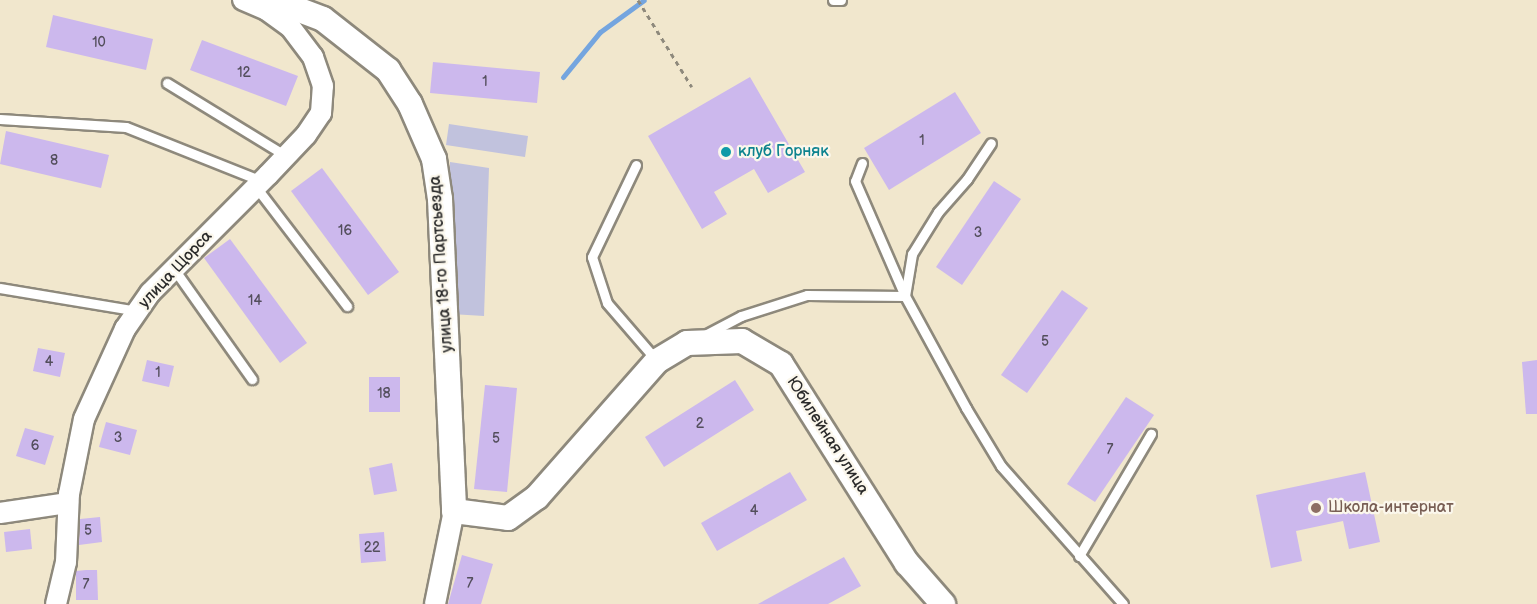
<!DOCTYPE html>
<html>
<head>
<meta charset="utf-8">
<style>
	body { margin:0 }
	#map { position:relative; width:1537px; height:604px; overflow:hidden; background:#f1e7cd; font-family:"Balsamiq Sans",sans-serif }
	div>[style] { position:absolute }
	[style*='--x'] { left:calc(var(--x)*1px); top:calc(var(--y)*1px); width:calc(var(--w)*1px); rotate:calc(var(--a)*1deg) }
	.industrial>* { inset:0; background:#c1c2dd }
	.stream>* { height:5px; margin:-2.5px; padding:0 2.5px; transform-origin:2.5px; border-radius:2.5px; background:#74a5df }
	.building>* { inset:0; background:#ccb8ed }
	.path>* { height:3px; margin-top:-1.5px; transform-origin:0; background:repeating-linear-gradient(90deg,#8e897c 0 4.5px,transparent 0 9px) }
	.roads { filter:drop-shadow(2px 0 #8e897c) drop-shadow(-2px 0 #8e897c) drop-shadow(0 2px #8e897c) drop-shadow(0 -2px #8e897c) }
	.service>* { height:9px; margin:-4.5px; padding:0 4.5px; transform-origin:4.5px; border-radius:4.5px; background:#fff }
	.minor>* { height:20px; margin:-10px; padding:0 10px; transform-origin:10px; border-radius:10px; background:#fff }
	.tertiary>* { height:24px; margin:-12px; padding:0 12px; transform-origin:12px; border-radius:12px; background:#fff }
	.dots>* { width:16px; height:16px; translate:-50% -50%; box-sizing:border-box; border:3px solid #fbf7ec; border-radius:50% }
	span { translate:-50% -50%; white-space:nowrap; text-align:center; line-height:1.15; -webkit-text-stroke:4.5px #fbf7ec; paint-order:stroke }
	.number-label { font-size:14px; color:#534e5c }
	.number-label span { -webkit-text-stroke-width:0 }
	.culture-label { font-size:16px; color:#0d838f }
	.left { translate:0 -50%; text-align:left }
	.street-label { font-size:16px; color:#2b2b2b }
	.education-label { font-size:16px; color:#785e54 }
</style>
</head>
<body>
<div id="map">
	<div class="industrial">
		<i style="clip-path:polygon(449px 124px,528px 136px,525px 157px,446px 145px)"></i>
		<i style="clip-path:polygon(450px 162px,489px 168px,484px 316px,451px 314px)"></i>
	</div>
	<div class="stream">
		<i style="--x:563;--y:77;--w:58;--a:-50.6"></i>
		<i style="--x:600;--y:32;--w:54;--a:-36"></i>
	</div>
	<div class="building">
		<i style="clip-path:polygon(53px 15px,153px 39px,146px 70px,46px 47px)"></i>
		<i style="clip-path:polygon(202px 40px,298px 76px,286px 106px,190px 70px)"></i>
		<i style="clip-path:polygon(433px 62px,540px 72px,537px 103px,430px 93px)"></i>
		<i style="clip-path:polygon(750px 77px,805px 172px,768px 193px,754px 169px,714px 192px,727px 214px,702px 229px,648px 136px)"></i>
		<i style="clip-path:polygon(955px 92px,981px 133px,889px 190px,864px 148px)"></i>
		<i style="clip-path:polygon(6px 131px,109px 155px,101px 188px,0 164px)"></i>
		<i style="clip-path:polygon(322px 168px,399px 272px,368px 295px,291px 191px)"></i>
		<i style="clip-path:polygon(994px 181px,1021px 199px,962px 285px,936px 267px)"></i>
		<i style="clip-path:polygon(230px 239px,307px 343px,280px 363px,204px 258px)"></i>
		<i style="clip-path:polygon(1062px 290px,1088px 308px,1027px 393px,1001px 375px)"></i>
		<i style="clip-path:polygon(38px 348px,65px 353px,60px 377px,33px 371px)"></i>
		<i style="clip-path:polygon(147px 360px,174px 366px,169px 387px,142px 381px)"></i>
		<i style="clip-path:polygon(1537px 360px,1537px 414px,1526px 414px,1522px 362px)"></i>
		<i style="clip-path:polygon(369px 377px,400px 377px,400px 412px,369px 412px)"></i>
		<i style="clip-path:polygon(735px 380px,754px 410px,664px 467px,645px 437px)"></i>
		<i style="clip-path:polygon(485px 385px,517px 388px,507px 492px,474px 489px)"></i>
		<i style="clip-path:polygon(1126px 397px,1154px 415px,1095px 502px,1067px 484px)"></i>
		<i style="clip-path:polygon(106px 422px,137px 430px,130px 455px,99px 447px)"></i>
		<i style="clip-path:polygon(25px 428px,54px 436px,45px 465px,16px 456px)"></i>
		<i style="clip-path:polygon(392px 463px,397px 491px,374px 495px,369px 468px)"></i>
		<i style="clip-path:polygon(790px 472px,807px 500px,717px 551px,701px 523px)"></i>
		<i style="clip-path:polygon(1365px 472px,1380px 542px,1349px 549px,1343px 521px,1296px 531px,1302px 561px,1271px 568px,1256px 495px)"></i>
		<i style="clip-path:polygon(100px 517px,102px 542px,79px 545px,80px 519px)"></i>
		<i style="clip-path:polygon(30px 529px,32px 549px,6px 552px,4px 532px)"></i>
		<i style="clip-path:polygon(384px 532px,386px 561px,361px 563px,359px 534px)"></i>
		<i style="clip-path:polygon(462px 555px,493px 564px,481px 604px,448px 604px)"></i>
		<i style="clip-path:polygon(844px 557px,861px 586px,828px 604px,758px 604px)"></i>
		<i style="clip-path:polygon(86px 570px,97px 570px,98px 600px,76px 600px,76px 571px)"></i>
	</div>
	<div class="path">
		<i style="--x:638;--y:0;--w:102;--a:58.2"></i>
	</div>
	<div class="roads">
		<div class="service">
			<i style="--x:833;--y:0;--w:8;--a:0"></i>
			<i style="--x:167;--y:83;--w:140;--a:31.5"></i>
			<i style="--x:0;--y:119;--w:126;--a:3.6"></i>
			<i style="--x:126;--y:127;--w:146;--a:21.7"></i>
			<i style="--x:862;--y:163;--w:19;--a:111"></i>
			<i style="--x:855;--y:181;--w:125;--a:66.5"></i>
			<i style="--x:905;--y:296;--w:128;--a:61.4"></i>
			<i style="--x:966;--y:408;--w:68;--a:58.9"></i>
			<i style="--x:1001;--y:466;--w:184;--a:48.5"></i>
			<i style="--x:636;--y:165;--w:102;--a:115.6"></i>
			<i style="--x:592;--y:257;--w:48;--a:71.9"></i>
			<i style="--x:607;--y:303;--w:77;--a:49.2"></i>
			<i style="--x:256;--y:187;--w:150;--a:52.6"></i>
			<i style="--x:174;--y:269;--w:135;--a:54.7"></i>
			<i style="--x:0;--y:288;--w:139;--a:9.5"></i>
			<i style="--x:703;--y:336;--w:43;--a:-27.8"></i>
			<i style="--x:741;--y:316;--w:69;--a:-17.7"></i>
			<i style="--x:807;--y:295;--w:98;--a:0.6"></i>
			<i style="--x:905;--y:296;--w:43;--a:-80.5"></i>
			<i style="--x:912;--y:254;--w:49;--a:-58.2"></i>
			<i style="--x:938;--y:212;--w:44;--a:-48.7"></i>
			<i style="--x:967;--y:179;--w:43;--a:-56.3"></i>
			<i style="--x:1079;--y:556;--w:142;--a:-59.5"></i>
		</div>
		<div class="minor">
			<i style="--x:0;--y:513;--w:69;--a:-8.4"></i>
			<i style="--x:56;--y:604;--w:43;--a:-76.6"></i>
			<i style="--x:66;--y:562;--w:68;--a:-87.5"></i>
			<i style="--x:69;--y:494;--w:76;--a:-78.7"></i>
			<i style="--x:84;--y:419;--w:99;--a:-65.5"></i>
			<i style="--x:125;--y:329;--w:44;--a:-55.2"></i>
			<i style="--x:150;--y:293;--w:167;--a:-45"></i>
			<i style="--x:268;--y:175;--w:55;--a:-46.5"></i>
			<i style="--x:306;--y:135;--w:27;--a:-56"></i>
			<i style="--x:321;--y:113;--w:27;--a:-86"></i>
			<i style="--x:323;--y:86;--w:31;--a:-109"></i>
			<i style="--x:313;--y:57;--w:38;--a:-127"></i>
			<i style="--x:290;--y:27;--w:29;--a:-144"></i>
			<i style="--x:267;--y:10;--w:26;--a:-157"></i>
			<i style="--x:435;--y:604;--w:95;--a:-78.5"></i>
		</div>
		<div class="tertiary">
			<i style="--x:273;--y:0;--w:53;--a:20.8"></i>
			<i style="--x:323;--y:19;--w:83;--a:38.1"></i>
			<i style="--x:388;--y:70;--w:40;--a:57.1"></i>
			<i style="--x:410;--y:104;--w:60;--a:66.4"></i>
			<i style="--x:434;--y:159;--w:40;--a:81.5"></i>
			<i style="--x:440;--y:199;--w:312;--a:87.4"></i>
			<i style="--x:454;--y:511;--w:54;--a:7.4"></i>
			<i style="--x:508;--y:518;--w:36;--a:-36"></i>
			<i style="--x:537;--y:497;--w:181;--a:-48.6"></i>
			<i style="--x:657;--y:361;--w:35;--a:-31"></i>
			<i style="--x:687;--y:343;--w:55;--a:-2.1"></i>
			<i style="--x:742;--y:341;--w:45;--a:30.5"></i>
			<i style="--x:781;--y:364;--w:236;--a:57.7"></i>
			<i style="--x:907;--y:563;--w:55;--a:48.7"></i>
		</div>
	</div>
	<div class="dots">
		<i style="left:726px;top:152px;background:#0f9aa8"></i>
		<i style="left:1316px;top:508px;background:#8d6e63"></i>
	</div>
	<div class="number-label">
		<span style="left:99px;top:43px">10</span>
		<span style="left:244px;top:73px">12</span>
		<span style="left:485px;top:82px">1</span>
		<span style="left:922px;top:141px">1</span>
		<span style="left:54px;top:161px">8</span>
		<span style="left:345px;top:231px">16</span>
		<span style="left:978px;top:233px">3</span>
		<span style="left:255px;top:301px">14</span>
		<span style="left:1045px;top:342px">5</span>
		<span style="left:49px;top:362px">4</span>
		<span style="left:158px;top:373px">1</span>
		<span style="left:384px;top:394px">18</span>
		<span style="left:700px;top:424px">2</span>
		<span style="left:118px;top:438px">3</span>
		<span style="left:496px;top:439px">5</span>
		<span style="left:35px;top:446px">6</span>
		<span style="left:1110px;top:450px">7</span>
		<span style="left:754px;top:511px">4</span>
		<span style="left:88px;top:531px">5</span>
		<span style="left:372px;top:548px">22</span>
		<span style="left:470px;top:584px">7</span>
		<span style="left:86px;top:585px">7</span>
	</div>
	<div class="culture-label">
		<span class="left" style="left:738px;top:152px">клуб Горняк</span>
	</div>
	<div class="street-label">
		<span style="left:442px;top:264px;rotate:-94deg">улица 18-го Партсьезда</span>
		<span style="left:176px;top:270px;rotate:-47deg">улица Щорса</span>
		<span style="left:827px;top:436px;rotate:57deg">Юбилейная улица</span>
	</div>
	<div class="education-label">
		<span class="left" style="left:1328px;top:508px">Школа-интернат</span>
	</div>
</div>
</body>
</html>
